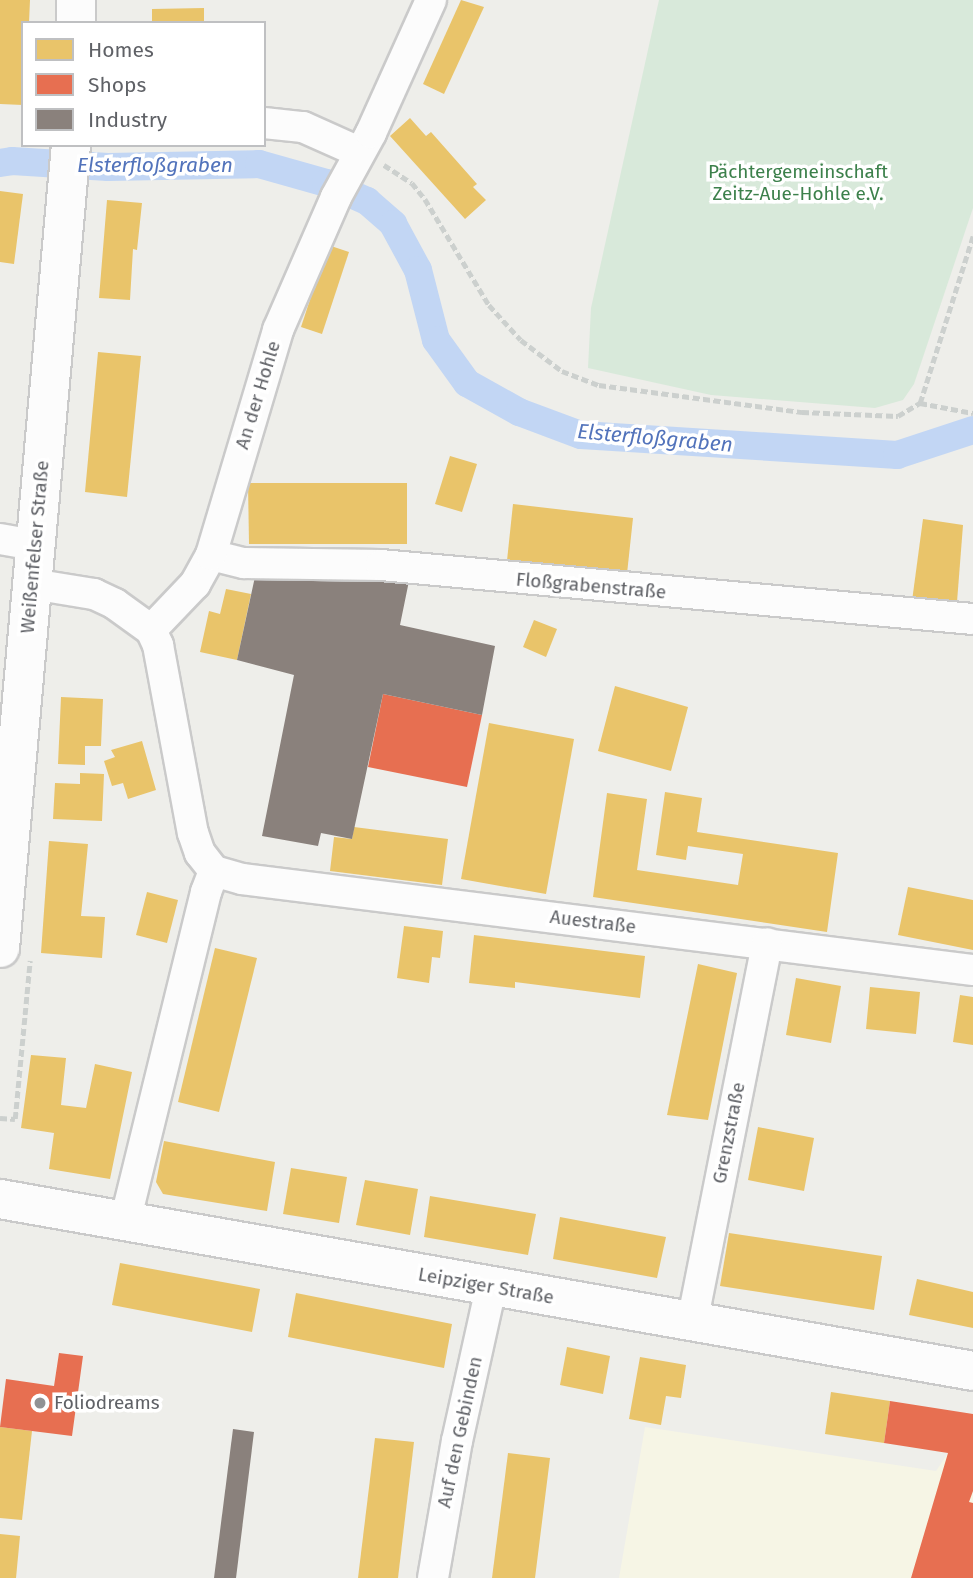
<!DOCTYPE html>
<html>
<head>
<meta charset="utf-8">
<style>
	body { margin:0 }
	#map { position:relative; width:973px; height:1578px; overflow:hidden; background:#eeeeea; font-family:"Fira Sans",sans-serif }
	div>[style] { position:absolute }
	[style*='--x'] { left:calc(var(--x)*1px); top:calc(var(--y)*1px); width:calc(var(--w)*1px); rotate:calc(var(--a)*1deg) }
	.commercial>* { inset:0; background:#f6f5e5 }
	.green>* { inset:0; background:#d8e9da }
	.homes>* { inset:0; background:#e9c46a }
	.shops>* { inset:0; background:#e76f51 }
	.industry>* { inset:0; background:#8a817c }
	.canal>* { height:28px; margin:-14px; padding:0 14px; transform-origin:14px; border-radius:14px; background:#c2d6f4 }
	.path>* { height:4.5px; margin-top:-2.25px; transform-origin:0; background:repeating-linear-gradient(90deg,#ccd0ce 0 7px,transparent 0 10.5px) }
	.roads { filter:drop-shadow(2px 0 #cacaca) drop-shadow(-2px 0 #cacaca) drop-shadow(0 2px #cacaca) drop-shadow(0 -2px #cacaca) }
	.street>* { height:30px; margin:-15px; padding:0 15px; transform-origin:15px; border-radius:15px; background:#fcfcfc }
	.secondary>* { height:38px; margin:-19px; padding:0 19px; transform-origin:19px; border-radius:19px; background:#fcfcfc }
	.dots>* { width:19px; height:19px; translate:-50% -50%; box-sizing:border-box; border:4px solid #fff; border-radius:50% }
	span { translate:-50% -50%; white-space:nowrap; text-align:center; line-height:1.15; -webkit-text-stroke:7px #fff; paint-order:stroke }
	.park-label { font-size:19px; color:#3c804b }
	.street-label { font-size:19px; color:#5f6166 }
	.poi-label { font-size:19px; color:#5f6166 }
	.left { translate:0 -50%; text-align:left }
	.water-label { font-size:21px; color:#5273bb; font-style:italic }
	.legend { position:absolute; left:21px; top:21px; width:245px; height:126px; box-sizing:border-box; background:#fff; border:2px solid #bfc0c2; margin:0; padding:9px 12px; list-style:none; font-size:21px; color:#5f6166 }
	.legend li { display:flex; align-items:center; gap:14px; height:35px }
	.legend b { width:35px; border:2px solid #bfc0c2 }
</style>
</head>
<body>
<div id="map">
	<div class="commercial">
		<i style="clip-path:polygon(645px 1427px,936px 1471px,948px 1453px,973px 1457px,973px 1578px,619px 1578px)"></i>
	</div>
	<div class="green">
		<i style="clip-path:polygon(659px 0,973px 0,973px 208px,914px 384px,903px 400px,875px 408px,711px 395px,588px 368px,591px 308px)"></i>
	</div>
	<div class="homes">
		<i style="clip-path:polygon(0 0,30px 0,29px 23px,23px 23px,23px 105px,0 104px)"></i>
		<i style="clip-path:polygon(461px 0,484px 7px,444px 94px,423px 84px)"></i>
		<i style="clip-path:polygon(204px 8px,204px 23px,152px 23px,152px 9px)"></i>
		<i style="clip-path:polygon(410px 118px,426px 136px,431px 132px,477px 184px,473px 187px,486px 200px,465px 219px,390px 136px)"></i>
		<i style="clip-path:polygon(0 191px,23px 194px,14px 264px,0 262px)"></i>
		<i style="clip-path:polygon(107px 200px,142px 203px,137px 250px,133px 249px,130px 300px,99px 298px)"></i>
		<i style="clip-path:polygon(328px 245px,349px 252px,322px 334px,301px 327px)"></i>
		<i style="clip-path:polygon(98px 352px,141px 356px,127px 497px,85px 492px)"></i>
		<i style="clip-path:polygon(450px 456px,477px 464px,462px 512px,435px 504px)"></i>
		<i style="clip-path:polygon(248px 483px,407px 483px,407px 544px,249px 544px)"></i>
		<i style="clip-path:polygon(513px 504px,633px 518px,626px 583px,506px 570px)"></i>
		<i style="clip-path:polygon(923px 519px,963px 525px,957px 602px,912px 601px)"></i>
		<i style="clip-path:polygon(226px 589px,251px 594px,237px 660px,200px 652px,209px 611px,220px 614px)"></i>
		<i style="clip-path:polygon(534px 620px,557px 629px,546px 657px,523px 647px)"></i>
		<i style="clip-path:polygon(615px 686px,688px 707px,671px 771px,598px 751px)"></i>
		<i style="clip-path:polygon(61px 697px,103px 699px,101px 746px,85px 746px,85px 765px,58px 764px)"></i>
		<i style="clip-path:polygon(489px 723px,574px 739px,546px 894px,461px 879px)"></i>
		<i style="clip-path:polygon(142px 741px,156px 790px,128px 799px,123px 783px,112px 786px,104px 761px,115px 757px,111px 750px)"></i>
		<i style="clip-path:polygon(80px 773px,104px 774px,102px 821px,53px 819px,55px 783px,80px 784px)"></i>
		<i style="clip-path:polygon(665px 792px,702px 798px,697px 832px,838px 853px,827px 932px,593px 897px,607px 793px,647px 799px,637px 870px,738px 885px,743px 854px,688px 846px,686px 860px,656px 855px)"></i>
		<i style="clip-path:polygon(354px 827px,448px 839px,442px 885px,330px 871px,334px 837px,352px 839px)"></i>
		<i style="clip-path:polygon(49px 841px,88px 844px,81px 916px,105px 917px,102px 958px,41px 953px)"></i>
		<i style="clip-path:polygon(908px 887px,973px 900px,973px 950px,898px 935px)"></i>
		<i style="clip-path:polygon(147px 892px,178px 900px,167px 943px,136px 935px)"></i>
		<i style="clip-path:polygon(404px 926px,443px 931px,440px 958px,432px 957px,429px 983px,397px 978px)"></i>
		<i style="clip-path:polygon(474px 935px,645px 956px,640px 998px,515px 982px,515px 988px,469px 983px)"></i>
		<i style="clip-path:polygon(215px 948px,257px 958px,219px 1112px,178px 1102px)"></i>
		<i style="clip-path:polygon(698px 964px,737px 973px,708px 1120px,667px 1115px)"></i>
		<i style="clip-path:polygon(796px 978px,841px 986px,831px 1043px,786px 1035px)"></i>
		<i style="clip-path:polygon(870px 987px,920px 992px,916px 1034px,866px 1029px)"></i>
		<i style="clip-path:polygon(960px 995px,973px 997px,973px 1045px,953px 1042px)"></i>
		<i style="clip-path:polygon(31px 1055px,66px 1058px,61px 1105px,86px 1108px,95px 1064px,132px 1072px,110px 1179px,49px 1169px,54px 1133px,21px 1128px)"></i>
		<i style="clip-path:polygon(758px 1127px,814px 1138px,804px 1191px,748px 1180px)"></i>
		<i style="clip-path:polygon(164px 1141px,275px 1162px,267px 1211px,163px 1194px,156px 1182px)"></i>
		<i style="clip-path:polygon(291px 1168px,347px 1177px,339px 1223px,283px 1214px)"></i>
		<i style="clip-path:polygon(365px 1180px,418px 1189px,410px 1235px,356px 1225px)"></i>
		<i style="clip-path:polygon(430px 1196px,536px 1214px,528px 1255px,424px 1237px)"></i>
		<i style="clip-path:polygon(560px 1217px,666px 1237px,657px 1278px,553px 1259px)"></i>
		<i style="clip-path:polygon(729px 1233px,882px 1256px,874px 1310px,720px 1286px)"></i>
		<i style="clip-path:polygon(120px 1263px,260px 1289px,252px 1332px,112px 1305px)"></i>
		<i style="clip-path:polygon(917px 1279px,973px 1292px,973px 1328px,909px 1315px)"></i>
		<i style="clip-path:polygon(296px 1293px,452px 1324px,444px 1368px,288px 1337px)"></i>
		<i style="clip-path:polygon(567px 1347px,610px 1356px,603px 1394px,560px 1385px)"></i>
		<i style="clip-path:polygon(640px 1357px,686px 1365px,681px 1398px,666px 1396px,661px 1425px,629px 1419px)"></i>
		<i style="clip-path:polygon(831px 1392px,890px 1401px,884px 1443px,825px 1434px)"></i>
		<i style="clip-path:polygon(0 1427px,32px 1431px,22px 1520px,0 1518px)"></i>
		<i style="clip-path:polygon(375px 1438px,414px 1442px,398px 1578px,358px 1578px)"></i>
		<i style="clip-path:polygon(508px 1453px,550px 1458px,535px 1578px,492px 1578px)"></i>
		<i style="clip-path:polygon(0 1534px,20px 1536px,16px 1578px,0 1578px)"></i>
	</div>
	<div class="shops">
		<i style="clip-path:polygon(383px 694px,482px 715px,467px 787px,368px 767px)"></i>
		<i style="clip-path:polygon(59px 1353px,83px 1356px,72px 1436px,0 1427px,6px 1379px,54px 1386px)"></i>
		<i style="clip-path:polygon(890px 1401px,973px 1414px,973px 1491px,969px 1502px,973px 1503px,973px 1578px,911px 1578px,948px 1453px,884px 1443px)"></i>
	</div>
	<div class="industry">
		<i style="clip-path:polygon(256px 572px,410px 576px,400px 625px,495px 646px,482px 715px,383px 694px,352px 839px,321px 833px,318px 846px,262px 836px,294px 675px,237px 660px)"></i>
		<i style="clip-path:polygon(233px 1429px,254px 1432px,236px 1578px,214px 1578px)"></i>
	</div>
	<div class="canal">
		<i style="--x:0;--y:163;--w:12;--a:-9"></i>
		<i style="--x:12;--y:161;--w:96;--a:3.6"></i>
		<i style="--x:108;--y:167;--w:151;--a:-1.1"></i>
		<i style="--x:259;--y:164;--w:70;--a:15.8"></i>
		<i style="--x:326;--y:183;--w:45;--a:23.7"></i>
		<i style="--x:367;--y:201;--w:35;--a:41"></i>
		<i style="--x:393;--y:224;--w:52;--a:61.5"></i>
		<i style="--x:418;--y:270;--w:72;--a:75.6"></i>
		<i style="--x:436;--y:340;--w:53;--a:54.2"></i>
		<i style="--x:467;--y:383;--w:60;--a:29.1"></i>
		<i style="--x:519;--y:412;--w:66;--a:20.4"></i>
		<i style="--x:581;--y:435;--w:317;--a:3.6"></i>
		<i style="--x:897;--y:455;--w:80;--a:-18.2"></i>
	</div>
	<div class="path">
		<i style="--x:384;--y:165;--w:33;--a:33"></i>
		<i style="--x:412;--y:183;--w:21;--a:51"></i>
		<i style="--x:425;--y:199;--w:124;--a:58.9"></i>
		<i style="--x:489;--y:305;--w:47;--a:47.6"></i>
		<i style="--x:521;--y:340;--w:51;--a:37.1"></i>
		<i style="--x:562;--y:371;--w:40;--a:21"></i>
		<i style="--x:599;--y:385;--w:205;--a:7.6"></i>
		<i style="--x:802;--y:412;--w:96;--a:2.4"></i>
		<i style="--x:898;--y:416;--w:26;--a:-31"></i>
		<i style="--x:920;--y:403;--w:175;--a:-72.4"></i>
		<i style="--x:920;--y:403;--w:54;--a:10.7"></i>
		<i style="--x:0;--y:1118;--w:15;--a:4"></i>
		<i style="--x:15;--y:1119;--w:159;--a:-84.6"></i>
	</div>
	<div class="roads">
		<div class="street">
			<i style="--x:264;--y:123;--w:39;--a:6"></i>
			<i style="--x:303;--y:127;--w:61;--a:24.1"></i>
			<i style="--x:0;--y:539;--w:36;--a:10"></i>
			<i style="--x:211;--y:555;--w:34;--a:14"></i>
			<i style="--x:244;--y:563;--w:137;--a:0.8"></i>
			<i style="--x:381;--y:565;--w:594;--a:5.21"></i>
			<i style="--x:32;--y:584;--w:63;--a:9.2"></i>
			<i style="--x:94;--y:594;--w:23;--a:25"></i>
			<i style="--x:115;--y:604;--w:44;--a:35.8"></i>
			<i style="--x:151;--y:630;--w:17;--a:65"></i>
			<i style="--x:158;--y:645;--w:191;--a:79.5"></i>
			<i style="--x:193;--y:833;--w:21;--a:71"></i>
			<i style="--x:200;--y:853;--w:23;--a:52"></i>
			<i style="--x:214;--y:871;--w:22;--a:111"></i>
			<i style="--x:206;--y:892;--w:339;--a:103.8"></i>
			<i style="--x:151;--y:630;--w:64;--a:-46.3"></i>
			<i style="--x:195;--y:584;--w:33;--a:-61"></i>
			<i style="--x:211;--y:555;--w:235;--a:-73.4"></i>
			<i style="--x:278;--y:330;--w:145;--a:-66.4"></i>
			<i style="--x:336;--y:197;--w:73;--a:-61.3"></i>
			<i style="--x:371;--y:133;--w:146;--a:-65.7"></i>
			<i style="--x:214;--y:871;--w:29;--a:16"></i>
			<i style="--x:242;--y:879;--w:737;--a:7.1"></i>
			<i style="--x:692;--y:1323;--w:387;--a:-78.8"></i>
			<i style="--x:433;--y:1578;--w:139;--a:-80.1"></i>
			<i style="--x:457;--y:1441;--w:157;--a:-77.5"></i>
		</div>
		<div class="secondary">
			<i style="--x:76;--y:23;--w:23;--a:-90"></i>
			<i style="--x:0;--y:948;--w:806;--a:-84.95"></i>
			<i style="--x:0;--y:1199;--w:988;--a:10.02"></i>
		</div>
	</div>
	<div class="dots">
		<i style="left:40px;top:1403px;background:#919294"></i>
	</div>
	<div class="park-label">
		<span style="left:798px;top:183px">Pächtergemeinschaft<br>Zeitz-Aue-Hohle e.V.</span>
	</div>
	<div class="street-label">
		<span style="left:258px;top:395px;rotate:-73deg">An der Hohle</span>
		<span style="left:35px;top:547px;rotate:-85deg">Weißenfelser Straße</span>
		<span style="left:591px;top:586px;rotate:5deg">Floßgrabenstraße</span>
		<span style="left:593px;top:922px;rotate:7deg">Auestraße</span>
		<span style="left:729px;top:1133px;rotate:-79deg">Grenzstraße</span>
		<span style="left:486px;top:1286px;rotate:10deg">Leipziger Straße</span>
		<span style="left:460px;top:1432px;rotate:-78deg">Auf den Gebinden</span>
	</div>
	<div class="poi-label">
		<span class="left" style="left:54px;top:1403px">Foliodreams</span>
	</div>
	<div class="water-label">
		<span style="left:155px;top:165px">Elsterfloßgraben</span>
		<span style="left:655px;top:438px;rotate:5deg">Elsterfloßgraben</span>
	</div>
	<ul class="legend">
	<li><b style="height:19px;background:#e9c46a"></b>Homes</li>
	<li><b style="height:19px;background:#e76f51"></b>Shops</li>
	<li><b style="height:19px;background:#8a817c"></b>Industry</li>
	</ul>
</div>
</body>
</html>
